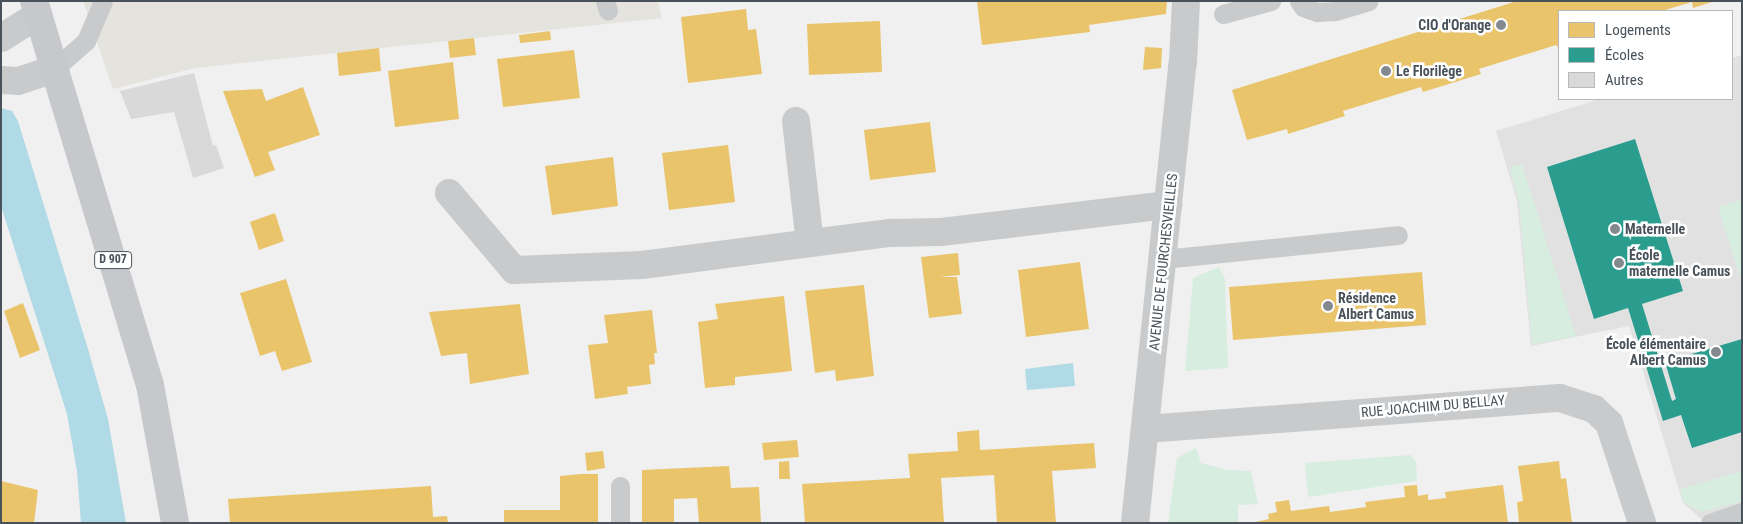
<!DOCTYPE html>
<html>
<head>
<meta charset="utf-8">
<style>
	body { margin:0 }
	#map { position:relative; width:1743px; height:524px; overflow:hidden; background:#f0f0f0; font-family:"Roboto Condensed",sans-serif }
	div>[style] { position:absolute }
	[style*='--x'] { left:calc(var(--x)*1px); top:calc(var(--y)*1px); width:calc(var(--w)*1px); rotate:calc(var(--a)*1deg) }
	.commercial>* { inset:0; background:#e5e3de }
	.education>* { inset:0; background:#e2e1e1 }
	.green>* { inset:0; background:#d7ede0 }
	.water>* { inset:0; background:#b0dae6 }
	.homes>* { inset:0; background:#e9c46a }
	.schools>* { inset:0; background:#2a9d8f }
	.building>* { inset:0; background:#d9d9da }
	.service>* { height:19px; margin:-9.5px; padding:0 9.5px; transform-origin:9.5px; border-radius:9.5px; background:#c8cacb }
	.minor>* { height:28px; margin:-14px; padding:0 14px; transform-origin:14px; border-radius:14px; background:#c8cacb }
	.primary>* { height:28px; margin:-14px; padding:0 14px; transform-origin:14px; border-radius:14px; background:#c6c8cb }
	.dots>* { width:14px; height:14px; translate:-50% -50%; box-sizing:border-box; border:2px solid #fff; border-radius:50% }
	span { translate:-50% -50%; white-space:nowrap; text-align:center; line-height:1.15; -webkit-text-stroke:5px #fff; paint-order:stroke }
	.shield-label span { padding:1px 4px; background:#fff; border:1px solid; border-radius:4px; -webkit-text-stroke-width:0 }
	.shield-label { font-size:12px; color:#49525a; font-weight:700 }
	.poi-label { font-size:14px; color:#49525a; font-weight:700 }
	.right { translate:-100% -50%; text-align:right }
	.left { translate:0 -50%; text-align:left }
	.street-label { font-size:14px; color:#49525a }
	.frame { position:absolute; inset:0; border:2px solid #49525a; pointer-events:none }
	.legend { position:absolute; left:1558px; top:10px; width:175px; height:90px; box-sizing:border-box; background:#fff; border:1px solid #b6babd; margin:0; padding:6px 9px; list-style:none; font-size:15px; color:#49525a }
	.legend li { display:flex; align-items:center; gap:10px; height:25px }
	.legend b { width:25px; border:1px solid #b6babd }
</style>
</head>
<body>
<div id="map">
	<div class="commercial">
		<i style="clip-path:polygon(83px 1px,658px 1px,662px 18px,195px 68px,113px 89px)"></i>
	</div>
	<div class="education">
		<i style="clip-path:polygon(1742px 55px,1742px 523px,1706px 523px,1683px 503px,1629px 326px,1531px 346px,1517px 201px,1496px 131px,1600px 99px,1732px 99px,1732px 58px)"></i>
	</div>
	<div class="green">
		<i style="clip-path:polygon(1522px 164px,1576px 336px,1532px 344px,1519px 201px,1509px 167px)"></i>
		<i style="clip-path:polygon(1742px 200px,1742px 283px,1718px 207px)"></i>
		<i style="clip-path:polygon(1219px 267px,1225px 279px,1228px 368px,1185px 371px,1193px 278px)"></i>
		<i style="clip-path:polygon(1196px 448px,1201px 463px,1227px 470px,1251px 471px,1258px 504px,1238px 505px,1238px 523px,1168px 523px,1177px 458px)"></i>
		<i style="clip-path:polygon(1411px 455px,1416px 462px,1417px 481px,1308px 497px,1305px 463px)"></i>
		<i style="clip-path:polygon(1742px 471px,1742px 501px,1702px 512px,1684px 503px,1680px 489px)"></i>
	</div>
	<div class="water">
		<i style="clip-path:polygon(1px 108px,12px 111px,18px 121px,88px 349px,108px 419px,126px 523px,81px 523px,77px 471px,67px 414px,1px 206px)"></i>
		<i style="clip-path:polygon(1073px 363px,1075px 386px,1027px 390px,1025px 369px)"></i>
	</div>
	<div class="homes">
		<i style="clip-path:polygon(977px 1px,1167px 1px,1166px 14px,1089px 25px,1090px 32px,982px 45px)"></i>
		<i style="clip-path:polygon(1517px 1px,1712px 2px,1693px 8px,1692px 2px,1662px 11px,1559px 11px,1559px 49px,1556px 45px,1479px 69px,1481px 74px,1423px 92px,1421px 87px,1343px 111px,1345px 116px,1288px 134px,1287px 129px,1247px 140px,1232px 90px)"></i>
		<i style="clip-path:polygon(746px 9px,748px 30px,756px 29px,762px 74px,688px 83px,681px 17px)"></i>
		<i style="clip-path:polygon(880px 21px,882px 72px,809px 75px,807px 24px)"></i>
		<i style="clip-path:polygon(550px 31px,551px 40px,520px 43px,519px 35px)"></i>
		<i style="clip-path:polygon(474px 38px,476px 55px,450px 58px,448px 41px)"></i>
		<i style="clip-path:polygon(1145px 47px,1162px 48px,1161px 68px,1143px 70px)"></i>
		<i style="clip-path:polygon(379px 48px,381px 71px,339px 76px,337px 53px)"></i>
		<i style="clip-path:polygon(574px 50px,580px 98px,503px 107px,497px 59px)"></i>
		<i style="clip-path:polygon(453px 62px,459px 119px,395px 127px,388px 71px)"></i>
		<i style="clip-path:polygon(303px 87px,320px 135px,268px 152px,275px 170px,255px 177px,223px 91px,262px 89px,266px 101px)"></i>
		<i style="clip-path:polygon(930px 122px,936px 172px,870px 180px,864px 130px)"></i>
		<i style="clip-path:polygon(728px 145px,735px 202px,669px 210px,662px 153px)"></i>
		<i style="clip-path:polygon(613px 157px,618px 206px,552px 215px,545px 166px)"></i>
		<i style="clip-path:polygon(275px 213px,284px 241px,259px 250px,250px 222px)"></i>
		<i style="clip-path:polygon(958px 253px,960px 275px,939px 277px,957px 277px,962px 314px,929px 318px,921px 257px)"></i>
		<i style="clip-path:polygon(1080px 262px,1089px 329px,1026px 337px,1018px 270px)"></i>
		<i style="clip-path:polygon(1422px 272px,1426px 325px,1233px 340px,1229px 287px)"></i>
		<i style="clip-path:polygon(286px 279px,312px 362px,282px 371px,275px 351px,260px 356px,240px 293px)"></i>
		<i style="clip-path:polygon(864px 285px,874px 376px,836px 381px,835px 370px,815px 373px,805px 291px)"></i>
		<i style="clip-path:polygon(784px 296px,792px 371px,735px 377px,735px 385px,705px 388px,698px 322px,718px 319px,715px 304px)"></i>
		<i style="clip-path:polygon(23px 303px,40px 350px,20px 358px,4px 311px)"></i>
		<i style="clip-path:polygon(520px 304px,529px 374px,470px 384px,467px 353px,441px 356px,429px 312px)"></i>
		<i style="clip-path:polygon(652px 310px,657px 353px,654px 353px,655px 364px,649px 365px,651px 384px,627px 387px,628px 394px,595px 399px,588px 345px,608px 343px,604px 315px)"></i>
		<i style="clip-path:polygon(979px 430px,980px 450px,1094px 443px,1096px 468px,1052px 471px,1056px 523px,997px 523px,994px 475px,941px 478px,944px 523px,805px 523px,802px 484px,910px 478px,908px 454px,958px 451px,957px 432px)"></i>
		<i style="clip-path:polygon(797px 440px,799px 457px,764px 460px,762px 443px)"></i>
		<i style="clip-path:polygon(603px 451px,605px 468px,587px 471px,585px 453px)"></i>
		<i style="clip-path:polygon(789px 461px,790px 479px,779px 479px,779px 462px)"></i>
		<i style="clip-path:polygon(1559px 461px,1561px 479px,1566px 478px,1572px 523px,1519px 523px,1517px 502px,1523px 501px,1518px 466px)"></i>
		<i style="clip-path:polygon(729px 466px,731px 488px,759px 487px,761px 523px,699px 523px,697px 498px,674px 499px,674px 523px,642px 523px,642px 470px)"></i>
		<i style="clip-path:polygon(581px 474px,598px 474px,598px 523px,504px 523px,504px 510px,560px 510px,560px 476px)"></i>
		<i style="clip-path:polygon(1px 481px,38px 490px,34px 523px,1px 523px)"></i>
		<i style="clip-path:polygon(1417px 485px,1418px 496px,1428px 494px,1428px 500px,1446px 498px,1445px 492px,1503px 485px,1508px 523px,1251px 523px,1269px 519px,1268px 514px,1277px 512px,1275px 502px,1289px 500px,1291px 511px,1329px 506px,1330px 512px,1366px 507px,1365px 502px,1405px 497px,1404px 486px)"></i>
		<i style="clip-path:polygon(431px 486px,433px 517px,447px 516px,448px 523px,230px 523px,228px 499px)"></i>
	</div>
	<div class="schools">
		<i style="clip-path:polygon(1635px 139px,1683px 291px,1642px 304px,1672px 401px,1676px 399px,1665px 362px,1742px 339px,1742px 432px,1692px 448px,1681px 415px,1663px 421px,1628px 308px,1594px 319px,1547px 167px)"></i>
	</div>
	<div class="building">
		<i style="clip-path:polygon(194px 73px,213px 146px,216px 145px,224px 168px,193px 178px,174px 112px,131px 119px,120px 91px)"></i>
	</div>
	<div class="service">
		<i style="--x:605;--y:1;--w:10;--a:73"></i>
		<i style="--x:1299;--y:1;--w:7;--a:56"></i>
		<i style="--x:1303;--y:7;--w:15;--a:20"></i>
		<i style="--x:1317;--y:12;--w:19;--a:-3"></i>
		<i style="--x:1336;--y:11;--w:34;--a:-17"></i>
		<i style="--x:1223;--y:14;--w:50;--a:-15.2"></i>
		<i style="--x:54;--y:69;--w:43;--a:-41.2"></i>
		<i style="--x:86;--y:41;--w:43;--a:-67"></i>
		<i style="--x:1163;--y:259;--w:236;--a:-5.8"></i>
		<i style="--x:620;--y:486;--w:37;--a:90"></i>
		<i style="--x:1710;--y:523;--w:34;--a:-19"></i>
	</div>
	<div class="minor">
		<i style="--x:1;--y:38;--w:44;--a:-31.9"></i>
		<i style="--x:1;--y:80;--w:17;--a:3"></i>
		<i style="--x:18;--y:81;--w:38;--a:-18"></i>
		<i style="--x:796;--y:121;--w:123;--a:83.5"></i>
		<i style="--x:449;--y:193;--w:101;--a:49.8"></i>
		<i style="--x:514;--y:270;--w:128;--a:-2.2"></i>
		<i style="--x:642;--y:265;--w:250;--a:-7.4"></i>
		<i style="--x:890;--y:233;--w:51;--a:-1.1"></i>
		<i style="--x:941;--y:232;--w:229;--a:-6.8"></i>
		<i style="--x:1146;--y:429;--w:415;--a:-4.3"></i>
		<i style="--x:1560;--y:398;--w:36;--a:18"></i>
		<i style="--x:1594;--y:409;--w:21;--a:43"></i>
		<i style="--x:1609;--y:423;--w:105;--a:71.7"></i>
		<i style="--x:1135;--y:523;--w:463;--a:-84.1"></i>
		<i style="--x:1183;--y:62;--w:61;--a:-87.2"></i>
	</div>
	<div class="primary">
		<i style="--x:34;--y:1;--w:401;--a:73.2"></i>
		<i style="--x:150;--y:385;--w:140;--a:79.7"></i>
	</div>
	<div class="dots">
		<i style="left:1501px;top:25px;background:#83898e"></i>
		<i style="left:1386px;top:71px;background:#83898e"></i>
		<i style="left:1615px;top:229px;background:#83898e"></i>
		<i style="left:1619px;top:263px;background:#83898e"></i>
		<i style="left:1328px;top:306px;background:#83898e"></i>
		<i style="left:1716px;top:352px;background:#83898e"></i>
	</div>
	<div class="shield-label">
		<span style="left:113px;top:260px">D 907</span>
	</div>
	<div class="poi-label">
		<span class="right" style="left:1491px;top:25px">CIO d'Orange</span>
		<span class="left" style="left:1396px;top:71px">Le Florilège</span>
		<span class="left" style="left:1625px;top:229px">Maternelle</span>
		<span class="left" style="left:1629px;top:263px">École<br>maternelle Camus</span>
		<span class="left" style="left:1338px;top:306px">Résidence<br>Albert Camus</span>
		<span class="right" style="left:1706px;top:352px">École élémentaire<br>Albert Camus</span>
	</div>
	<div class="street-label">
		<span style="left:1163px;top:262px;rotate:-84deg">AVENUE DE FOURCHESVIEILLES</span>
		<span style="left:1433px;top:406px;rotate:-5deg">RUE JOACHIM DU BELLAY</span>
	</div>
	<div class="frame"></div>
	<ul class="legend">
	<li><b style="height:14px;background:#e9c46a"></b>Logements</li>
	<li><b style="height:14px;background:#2a9d8f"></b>Écoles</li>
	<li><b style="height:14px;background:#d9d9da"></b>Autres</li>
	</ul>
</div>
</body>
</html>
